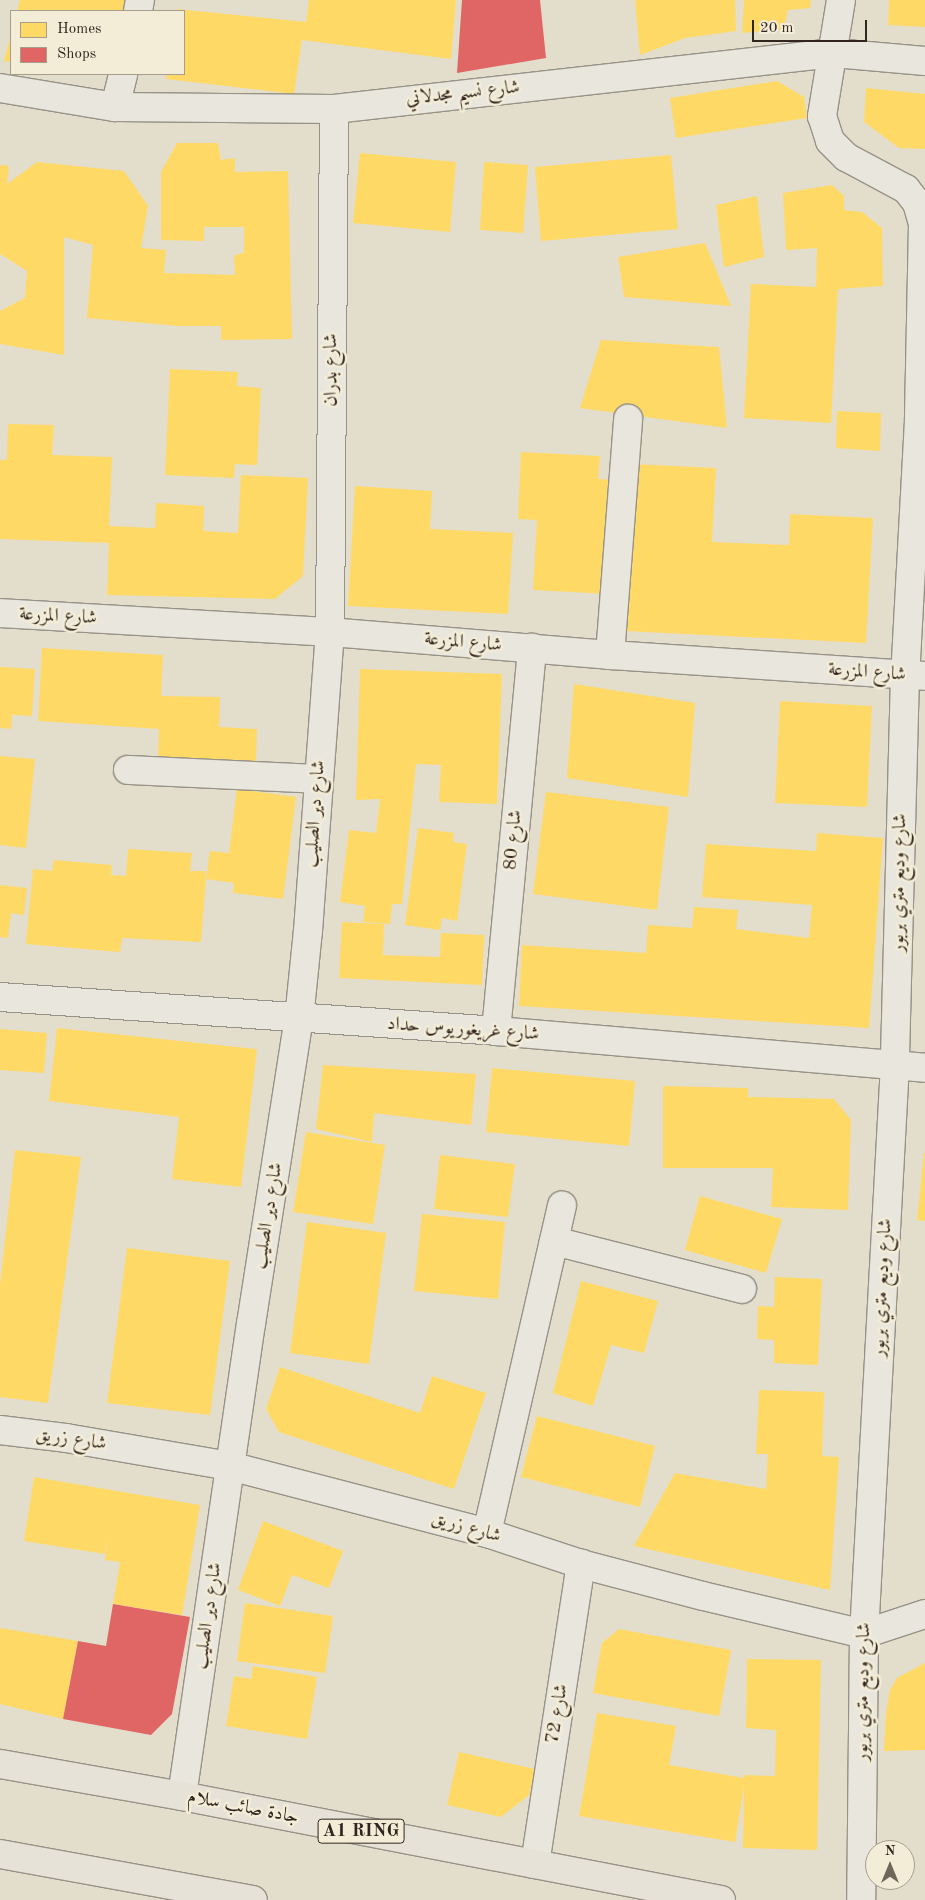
<!DOCTYPE html>
<html>
<head>
<meta charset="utf-8">
<style>
	body { margin:0 }
	#map { position:relative; width:925px; height:1900px; overflow:hidden; background:#e3decc; font-family:"Old Standard TT",Amiri,serif }
	div>[style] { position:absolute }
	[style*='--x'] { left:calc(var(--x)*1px); top:calc(var(--y)*1px); width:calc(var(--w)*1px); rotate:calc(var(--a)*1deg) }
	.homes>* { inset:0; background:#ffd966 }
	.shops>* { inset:0; background:#e06666 }
	.roads { filter:drop-shadow(1px 0 #979287) drop-shadow(-1px 0 #979287) drop-shadow(0 1px #979287) drop-shadow(0 -1px #979287) }
	.street>* { height:28px; margin:-14px; padding:0 14px; transform-origin:14px; border-radius:14px; background:#e9e6dd }
	.highway>* { height:28px; margin:-14px; padding:0 14px; transform-origin:14px; border-radius:14px; background:#e6e2d8 }
	span { translate:-50% -50%; white-space:nowrap; text-align:center; line-height:1.15; -webkit-text-stroke:5px #f3edd7; paint-order:stroke }
	.shield-label span { padding:1px 4px; background:#f3edd7; border:1px solid; border-radius:4px; -webkit-text-stroke-width:0 }
	.shield-label { font-size:18px; color:#32241e; font-weight:700 }
	.street-label { font-size:19px; color:#32241e }
	.legend { position:absolute; left:10px; top:10px; width:175px; height:65px; box-sizing:border-box; background:#f3edd7; border:1px solid #a69d8d; margin:0; padding:6px 9px; list-style:none; font-size:15px; color:#32241e }
	.legend li { display:flex; align-items:center; gap:10px; height:25px }
	.legend b { width:25px; border:1px solid #a69d8d }
	.north { position:absolute; left:865px; top:1840px; width:50px; height:50px; box-sizing:border-box; background:#f3edd7; border:1px solid #a69d8d; border-radius:50%; rotate:0deg; font-size:14px; font-weight:700; line-height:20px; text-align:center; color:#32241e }
	.north::after { content:''; display:block; margin:auto; width:18px; height:22px; background:#70655b; clip-path:polygon(50% 0,100% 100%,50% 72%,0 100%) }
	.scale { position:absolute; left:752px; top:20px; width:115px; height:22px; box-sizing:border-box; border:2px solid #32241e; border-top:0; padding-left:6px; font-size:15px; line-height:18px; white-space:nowrap; color:#32241e; -webkit-text-stroke:4px #f3edd7; paint-order:stroke }
</style>
</head>
<body>
<div id="map">
	<div class="homes">
		<i style="clip-path:polygon(20px 0,139px 0,136px 11px,17px 11px)"></i>
		<i style="clip-path:polygon(309px 0,456px 0,451px 59px,302px 40px,294px 94px,166px 79px,167px 74px,184px 74px,184px 11px,176px 11px,177px 9px,306px 22px)"></i>
		<i style="clip-path:polygon(635px 0,735px 0,736px 31px,685px 38px,640px 55px)"></i>
		<i style="clip-path:polygon(744px 0,811px 0,810px 8px,788px 10px,784px 29px,742px 33px)"></i>
		<i style="clip-path:polygon(889px 0,925px 0,925px 27px,888px 25px)"></i>
		<i style="clip-path:polygon(11px 36px,11px 62px,4px 61px)"></i>
		<i style="clip-path:polygon(777px 81px,804px 97px,807px 118px,676px 138px,670px 98px)"></i>
		<i style="clip-path:polygon(866px 88px,925px 94px,925px 149px,899px 148px,864px 122px)"></i>
		<i style="clip-path:polygon(177px 143px,218px 143px,221px 160px,235px 158px,235px 172px,288px 171px,292px 339px,221px 340px,221px 326px,179px 326px,87px 318px,93px 245px,64px 237px,64px 355px,0 344px,0 311px,25px 298px,27px 271px,0 254px,0 165px,9px 166px,7px 184px,37px 162px,124px 171px,148px 206px,141px 248px,166px 250px,164px 273px,235px 275px,234px 256px,244px 252px,244px 227px,204px 227px,204px 241px,161px 240px,161px 172px)"></i>
		<i style="clip-path:polygon(360px 153px,456px 162px,450px 232px,353px 223px)"></i>
		<i style="clip-path:polygon(671px 155px,678px 229px,541px 241px,535px 167px)"></i>
		<i style="clip-path:polygon(484px 162px,528px 165px,523px 233px,480px 230px)"></i>
		<i style="clip-path:polygon(832px 185px,844px 196px,844px 210px,862px 212px,882px 228px,883px 286px,838px 289px,831px 423px,744px 418px,751px 284px,816px 287px,817px 248px,786px 250px,783px 193px)"></i>
		<i style="clip-path:polygon(757px 196px,764px 257px,724px 267px,716px 205px)"></i>
		<i style="clip-path:polygon(705px 243px,731px 306px,624px 297px,618px 257px)"></i>
		<i style="clip-path:polygon(601px 340px,719px 347px,727px 428px,580px 408px)"></i>
		<i style="clip-path:polygon(170px 369px,238px 372px,237px 386px,261px 388px,257px 465px,235px 464px,234px 478px,165px 475px)"></i>
		<i style="clip-path:polygon(837px 411px,881px 413px,880px 451px,836px 448px)"></i>
		<i style="clip-path:polygon(8px 424px,54px 425px,52px 455px,112px 457px,109px 526px,155px 528px,156px 503px,204px 506px,203px 531px,238px 533px,241px 475px,308px 478px,303px 576px,275px 599px,107px 595px,109px 543px,0 539px,0 460px,7px 460px)"></i>
		<i style="clip-path:polygon(521px 452px,600px 456px,598px 479px,614px 480px,608px 594px,533px 590px,537px 520px,518px 519px)"></i>
		<i style="clip-path:polygon(633px 464px,716px 468px,712px 542px,789px 545px,790px 514px,873px 518px,866px 643px,625px 631px)"></i>
		<i style="clip-path:polygon(355px 486px,432px 491px,430px 529px,513px 533px,508px 614px,348px 606px)"></i>
		<i style="clip-path:polygon(42px 648px,163px 655px,161px 696px,220px 697px,219px 727px,257px 729px,256px 761px,158px 758px,159px 729px,38px 721px)"></i>
		<i style="clip-path:polygon(0 667px,35px 669px,32px 716px,12px 715px,11px 729px,0 728px)"></i>
		<i style="clip-path:polygon(360px 669px,502px 674px,497px 804px,439px 802px,441px 765px,416px 764px,402px 904px,392px 904px,390px 924px,363px 922px,365px 906px,340px 902px,349px 830px,376px 833px,380px 799px,356px 800px)"></i>
		<i style="clip-path:polygon(574px 684px,695px 703px,688px 797px,567px 778px)"></i>
		<i style="clip-path:polygon(780px 701px,872px 706px,867px 807px,775px 803px)"></i>
		<i style="clip-path:polygon(0 756px,35px 759px,26px 848px,0 845px)"></i>
		<i style="clip-path:polygon(237px 789px,296px 797px,283px 899px,233px 893px,234px 883px,206px 879px,210px 851px,229px 853px)"></i>
		<i style="clip-path:polygon(546px 792px,669px 807px,657px 910px,533px 894px)"></i>
		<i style="clip-path:polygon(418px 828px,454px 833px,453px 842px,467px 844px,457px 921px,442px 918px,440px 930px,405px 925px)"></i>
		<i style="clip-path:polygon(817px 833px,883px 838px,869px 1028px,519px 1006px,522px 945px,646px 953px,648px 925px,692px 928px,694px 907px,738px 910px,736px 929px,809px 938px,812px 905px,702px 897px,706px 844px,816px 851px)"></i>
		<i style="clip-path:polygon(128px 849px,192px 853px,190px 871px,205px 871px,206px 879px,201px 942px,122px 938px,120px 952px,26px 944px,33px 869px,52px 871px,54px 860px,112px 865px,111px 875px,126px 876px)"></i>
		<i style="clip-path:polygon(0 885px,27px 888px,24px 915px,11px 913px,8px 938px,0 937px)"></i>
		<i style="clip-path:polygon(342px 922px,384px 924px,383px 955px,440px 957px,441px 933px,484px 935px,482px 985px,339px 978px)"></i>
		<i style="clip-path:polygon(57px 1028px,257px 1049px,241px 1187px,172px 1179px,179px 1117px,49px 1101px)"></i>
		<i style="clip-path:polygon(0 1029px,47px 1033px,44px 1073px,0 1070px)"></i>
		<i style="clip-path:polygon(323px 1065px,476px 1074px,471px 1125px,374px 1113px,372px 1142px,316px 1129px)"></i>
		<i style="clip-path:polygon(492px 1068px,635px 1081px,629px 1146px,486px 1132px)"></i>
		<i style="clip-path:polygon(663px 1086px,748px 1088px,748px 1097px,834px 1099px,851px 1120px,848px 1210px,771px 1207px,773px 1168px,663px 1168px)"></i>
		<i style="clip-path:polygon(306px 1132px,385px 1145px,373px 1224px,293px 1212px)"></i>
		<i style="clip-path:polygon(15px 1150px,81px 1157px,48px 1403px,0 1397px,0 1285px)"></i>
		<i style="clip-path:polygon(924px 1153px,925px 1153px,925px 1221px,917px 1220px)"></i>
		<i style="clip-path:polygon(440px 1155px,515px 1164px,508px 1217px,434px 1209px)"></i>
		<i style="clip-path:polygon(700px 1196px,782px 1219px,766px 1273px,685px 1250px)"></i>
		<i style="clip-path:polygon(422px 1214px,505px 1222px,498px 1299px,414px 1291px)"></i>
		<i style="clip-path:polygon(307px 1222px,386px 1233px,369px 1364px,290px 1353px)"></i>
		<i style="clip-path:polygon(127px 1248px,230px 1261px,210px 1415px,107px 1403px)"></i>
		<i style="clip-path:polygon(775px 1277px,822px 1279px,818px 1365px,774px 1363px,774px 1340px,757px 1339px,758px 1306px,774px 1307px)"></i>
		<i style="clip-path:polygon(581px 1281px,658px 1301px,644px 1353px,611px 1345px,593px 1406px,553px 1393px)"></i>
		<i style="clip-path:polygon(280px 1367px,420px 1413px,432px 1376px,486px 1393px,454px 1489px,279px 1432px,266px 1409px)"></i>
		<i style="clip-path:polygon(759px 1390px,824px 1392px,822px 1456px,839px 1457px,830px 1590px,634px 1546px,675px 1473px,766px 1489px,768px 1454px,756px 1454px)"></i>
		<i style="clip-path:polygon(537px 1416px,655px 1446px,640px 1507px,521px 1477px)"></i>
		<i style="clip-path:polygon(34px 1477px,200px 1505px,182px 1615px,113px 1604px,120px 1562px,105px 1560px,108px 1537px,105px 1554px,24px 1541px)"></i>
		<i style="clip-path:polygon(263px 1521px,343px 1551px,329px 1588px,292px 1575px,280px 1606px,238px 1590px)"></i>
		<i style="clip-path:polygon(245px 1603px,333px 1616px,325px 1673px,237px 1661px)"></i>
		<i style="clip-path:polygon(0 1628px,78px 1641px,63px 1719px,0 1704px)"></i>
		<i style="clip-path:polygon(619px 1629px,731px 1650px,719px 1716px,593px 1693px,602px 1643px)"></i>
		<i style="clip-path:polygon(747px 1659px,821px 1660px,817px 1850px,743px 1848px,744px 1786px,735px 1842px,579px 1816px,597px 1713px,676px 1726px,669px 1765px,744px 1778px,744px 1775px,775px 1776px,776px 1730px,746px 1728px)"></i>
		<i style="clip-path:polygon(925px 1663px,925px 1750px,884px 1751px,886px 1714px,890px 1690px,897px 1678px)"></i>
		<i style="clip-path:polygon(253px 1666px,317px 1677px,307px 1739px,226px 1726px,234px 1676px,251px 1679px)"></i>
		<i style="clip-path:polygon(459px 1752px,535px 1769px,529px 1795px,501px 1817px,447px 1805px)"></i>
	</div>
	<div class="shops">
		<i style="clip-path:polygon(462px 0,540px 0,546px 58px,457px 73px)"></i>
		<i style="clip-path:polygon(113px 1604px,190px 1617px,172px 1714px,151px 1735px,63px 1719px,78px 1641px,106px 1646px)"></i>
	</div>
	<div class="roads">
		<div class="street">
			<i style="--x:841;--y:0;--w:118;--a:99.3"></i>
			<i style="--x:822;--y:116;--w:26;--a:72"></i>
			<i style="--x:830;--y:141;--w:23;--a:45"></i>
			<i style="--x:846;--y:157;--w:68;--a:28.1"></i>
			<i style="--x:906;--y:189;--w:18;--a:52"></i>
			<i style="--x:917;--y:203;--w:22;--a:74"></i>
			<i style="--x:923;--y:224;--w:196;--a:91.2"></i>
			<i style="--x:919;--y:420;--w:255;--a:93.1"></i>
			<i style="--x:905;--y:675;--w:389;--a:91.5"></i>
			<i style="--x:895;--y:1064;--w:571;--a:93.11"></i>
			<i style="--x:864;--y:1634;--w:266;--a:90.6"></i>
			<i style="--x:138;--y:11;--w:11;--a:-80"></i>
			<i style="--x:0;--y:88;--w:117;--a:9.4"></i>
			<i style="--x:115;--y:107;--w:219;--a:0.5"></i>
			<i style="--x:334;--y:109;--w:503;--a:-6.39"></i>
			<i style="--x:834;--y:53;--w:91;--a:5"></i>
			<i style="--x:115;--y:107;--w:34;--a:-76"></i>
			<i style="--x:0;--y:613;--w:331;--a:3.3"></i>
			<i style="--x:330;--y:632;--w:281;--a:4.7"></i>
			<i style="--x:610;--y:655;--w:316;--a:3.8"></i>
			<i style="--x:610;--y:655;--w:237;--a:-85.6"></i>
			<i style="--x:128;--y:770;--w:190;--a:2.7"></i>
			<i style="--x:0;--y:997;--w:497;--a:3.9"></i>
			<i style="--x:496;--y:1031;--w:431;--a:4.9"></i>
			<i style="--x:496;--y:1031;--w:385;--a:-84.6"></i>
			<i style="--x:554;--y:1241;--w:194;--a:14.3"></i>
			<i style="--x:0;--y:1430;--w:66;--a:6.9"></i>
			<i style="--x:66;--y:1438;--w:166;--a:9.7"></i>
			<i style="--x:230;--y:1466;--w:266;--a:14.6"></i>
			<i style="--x:487;--y:1533;--w:99;--a:18.3"></i>
			<i style="--x:581;--y:1564;--w:126;--a:14.7"></i>
			<i style="--x:703;--y:1596;--w:165;--a:13.3"></i>
			<i style="--x:864;--y:1634;--w:64;--a:-18.2"></i>
			<i style="--x:487;--y:1533;--w:336;--a:-77.1"></i>
			<i style="--x:182;--y:1796;--w:477;--a:-81.7"></i>
			<i style="--x:251;--y:1324;--w:309;--a:-81.1"></i>
			<i style="--x:299;--y:1019;--w:88;--a:-84.2"></i>
			<i style="--x:308;--y:931;--w:300;--a:-85.8"></i>
			<i style="--x:330;--y:632;--w:523;--a:-89.56"></i>
			<i style="--x:535;--y:1864;--w:304;--a:-81.3"></i>
		</div>
		<div class="highway">
			<i style="--x:0;--y:1764;--w:185;--a:10"></i>
			<i style="--x:182;--y:1796;--w:549;--a:10.92"></i>
			<i style="--x:0;--y:1854;--w:257;--a:10.3"></i>
		</div>
	</div>
	<div class="shield-label">
		<span style="left:361px;top:1831px">A1 RING</span>
	</div>
	<div class="street-label">
		<span style="left:463px;top:94px;rotate:-6deg">شارع نسيم مجدلاني</span>
		<span style="left:332px;top:370px;rotate:-90deg">شارع بدران</span>
		<span style="left:58px;top:617px;rotate:3deg">شارع المزرعة</span>
		<span style="left:463px;top:643px;rotate:5deg">شارع المزرعة</span>
		<span style="left:867px;top:673px;rotate:4deg">شارع المزرعة</span>
		<span style="left:316px;top:814px;rotate:-86deg">شارع دير الصليب</span>
		<span style="left:514px;top:840px;rotate:-85deg">شارع 80</span>
		<span style="left:900px;top:883px;rotate:-89deg">شارع وديع متري بربور</span>
		<span style="left:463px;top:1030px;rotate:4deg">شارع غريغوريوس حداد</span>
		<span style="left:269px;top:1216px;rotate:-81deg">شارع دير الصليب</span>
		<span style="left:883px;top:1288px;rotate:-87deg">شارع وديع متري بربور</span>
		<span style="left:71px;top:1440px;rotate:8deg">شارع زريق</span>
		<span style="left:466px;top:1528px;rotate:16deg">شارع زريق</span>
		<span style="left:209px;top:1616px;rotate:-82deg">شارع دير الصليب</span>
		<span style="left:864px;top:1692px;rotate:-89deg">شارع وديع متري بربور</span>
		<span style="left:558px;top:1714px;rotate:-81deg">شارع 72</span>
		<span style="left:243px;top:1808px;rotate:11deg">جادة صائب سلام</span>
	</div>
	<ul class="legend">
	<li><b style="height:14px;background:#ffd966"></b>Homes</li>
	<li><b style="height:14px;background:#e06666"></b>Shops</li>
	</ul>
	<div class="north">N</div>
	<div class="scale">20 m</div>
</div>
</body>
</html>
